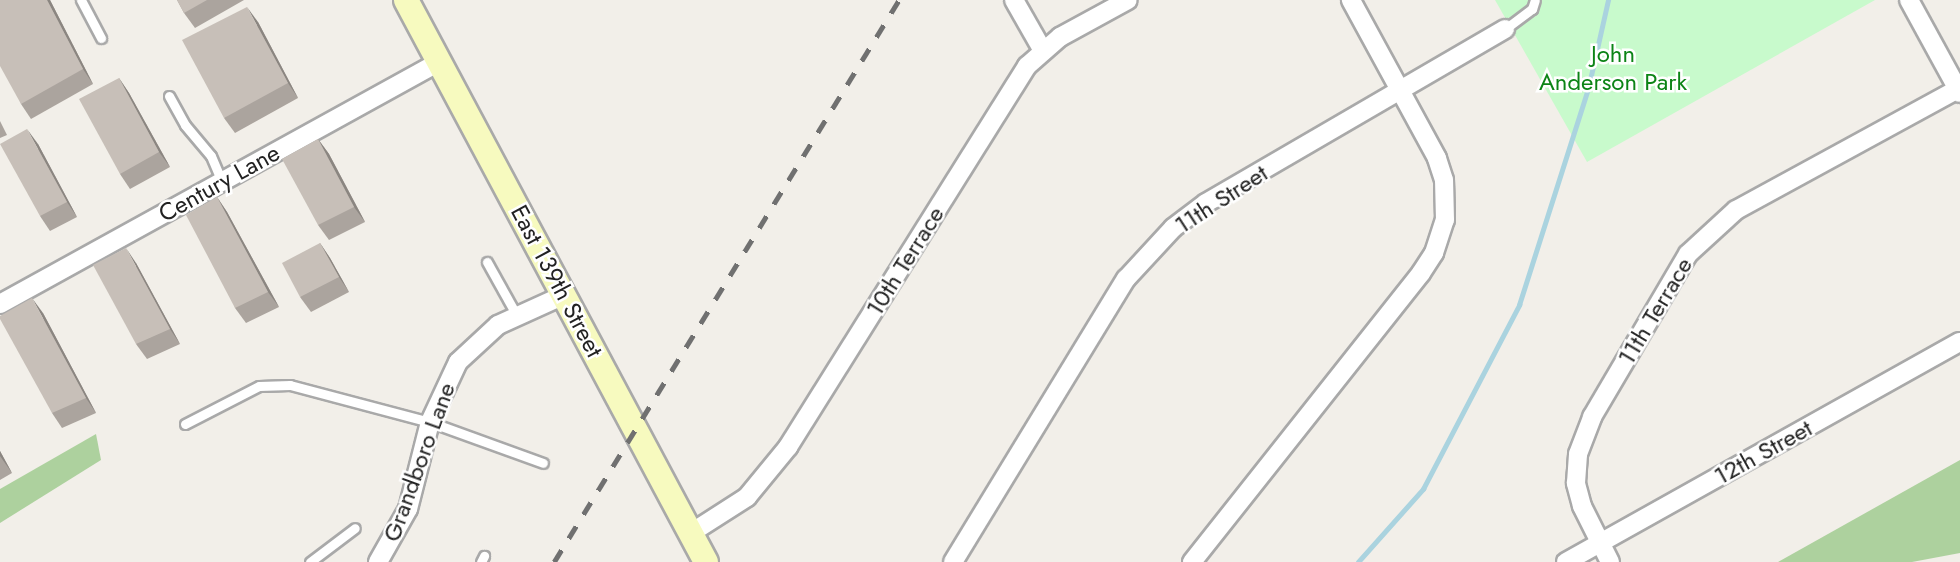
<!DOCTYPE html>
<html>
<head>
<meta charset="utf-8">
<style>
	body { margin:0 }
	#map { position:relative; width:1960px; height:562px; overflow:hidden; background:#f2efe9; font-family:Jost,sans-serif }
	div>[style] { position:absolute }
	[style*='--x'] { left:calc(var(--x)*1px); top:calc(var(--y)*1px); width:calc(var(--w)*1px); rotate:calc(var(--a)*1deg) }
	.forest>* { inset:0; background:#add19e }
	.park>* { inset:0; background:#c8facc }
	.stream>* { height:4.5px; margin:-2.25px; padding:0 2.25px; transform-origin:2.25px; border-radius:2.25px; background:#aad3df }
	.roads { filter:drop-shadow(2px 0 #a9a9a9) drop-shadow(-2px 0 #a9a9a9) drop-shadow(0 2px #a9a9a9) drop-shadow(0 -2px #a9a9a9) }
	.lane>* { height:9px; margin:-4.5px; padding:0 4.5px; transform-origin:4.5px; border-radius:4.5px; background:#fff }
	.street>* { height:18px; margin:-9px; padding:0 9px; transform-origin:9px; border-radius:9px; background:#fff }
	.secondary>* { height:24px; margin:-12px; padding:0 12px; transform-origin:12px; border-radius:12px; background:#f7fabf }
	.rail>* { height:4.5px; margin-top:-2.25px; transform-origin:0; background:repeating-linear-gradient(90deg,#707070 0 14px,transparent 0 28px) }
	.wall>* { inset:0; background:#aba49e }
	.shaded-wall>* { inset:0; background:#8b8681 }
	.building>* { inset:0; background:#c7bfb8 }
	span { translate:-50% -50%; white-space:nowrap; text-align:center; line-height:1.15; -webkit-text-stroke:5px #fff; paint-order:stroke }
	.park-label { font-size:24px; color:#0c8416 }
	.street-label { font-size:24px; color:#222 }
</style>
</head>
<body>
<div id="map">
	<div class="forest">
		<i style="clip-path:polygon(96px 434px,101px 460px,0 523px,0 489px)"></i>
		<i style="clip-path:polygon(1960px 460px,1960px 553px,1912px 562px,1778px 562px)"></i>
	</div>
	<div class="park">
		<i style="clip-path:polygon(1495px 0,1875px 0,1587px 162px)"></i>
	</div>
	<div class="stream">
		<i style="--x:1358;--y:562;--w:98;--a:-48.3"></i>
		<i style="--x:1423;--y:489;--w:208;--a:-62.4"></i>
		<i style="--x:1519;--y:305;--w:227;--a:-72.3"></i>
		<i style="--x:1588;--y:89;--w:91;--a:-77.3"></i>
	</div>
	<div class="roads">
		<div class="lane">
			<i style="--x:81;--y:0;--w:43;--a:62.2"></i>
			<i style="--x:1505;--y:29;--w:34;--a:-37"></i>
			<i style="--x:1532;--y:9;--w:9;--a:-72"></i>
			<i style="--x:169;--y:96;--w:33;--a:61"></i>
			<i style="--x:185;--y:125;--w:40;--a:50"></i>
			<i style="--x:211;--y:156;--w:28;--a:67"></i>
			<i style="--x:487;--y:262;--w:62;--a:60.9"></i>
			<i style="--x:185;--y:424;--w:83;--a:-27.2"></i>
			<i style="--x:259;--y:386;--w:31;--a:-2"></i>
			<i style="--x:290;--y:385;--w:145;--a:14.8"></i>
			<i style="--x:430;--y:422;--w:120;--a:19.9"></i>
			<i style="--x:310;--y:562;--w:56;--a:-37.1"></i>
			<i style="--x:481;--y:562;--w:7;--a:-63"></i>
		</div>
		<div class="street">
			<i style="--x:1014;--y:0;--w:56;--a:60.3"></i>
			<i style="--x:1909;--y:0;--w:106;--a:61.3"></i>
			<i style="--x:0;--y:304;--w:501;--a:-28.87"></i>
			<i style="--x:691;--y:533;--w:67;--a:-32.7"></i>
			<i style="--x:747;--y:497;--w:65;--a:-50.6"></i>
			<i style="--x:788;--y:447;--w:450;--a:-57.9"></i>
			<i style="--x:1027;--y:66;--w:44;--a:-41.3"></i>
			<i style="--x:1060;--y:37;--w:77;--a:-28.6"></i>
			<i style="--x:378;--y:562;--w:61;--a:-60.5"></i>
			<i style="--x:408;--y:509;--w:90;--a:-75.8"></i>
			<i style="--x:430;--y:422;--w:66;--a:-65"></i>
			<i style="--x:458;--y:362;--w:54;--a:-42.8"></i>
			<i style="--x:498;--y:325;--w:72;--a:-24.4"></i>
			<i style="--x:953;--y:562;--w:332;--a:-58.6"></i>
			<i style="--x:1126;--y:279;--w:69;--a:-47.3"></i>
			<i style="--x:1173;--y:228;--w:41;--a:-37.1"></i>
			<i style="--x:1206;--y:203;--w:346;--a:-30.2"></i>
			<i style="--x:1192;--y:562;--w:369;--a:-51.6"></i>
			<i style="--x:1421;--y:273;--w:24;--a:-57"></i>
			<i style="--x:1434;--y:253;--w:35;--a:-72"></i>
			<i style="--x:1445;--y:220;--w:40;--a:-91.4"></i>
			<i style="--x:1444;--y:180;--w:23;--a:-108"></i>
			<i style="--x:1437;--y:158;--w:180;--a:-118.6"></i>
			<i style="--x:1566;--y:562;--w:451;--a:-29.2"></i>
			<i style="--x:1610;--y:562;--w:63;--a:-116.6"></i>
			<i style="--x:1582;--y:506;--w:24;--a:-105"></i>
			<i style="--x:1576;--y:483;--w:29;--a:-86"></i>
			<i style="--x:1578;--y:454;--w:40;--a:-69"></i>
			<i style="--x:1592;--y:417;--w:189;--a:-59.5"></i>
			<i style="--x:1688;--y:254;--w:65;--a:-42.5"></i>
			<i style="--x:1736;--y:210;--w:253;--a:-28.6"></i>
		</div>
		<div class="secondary">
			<i style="--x:406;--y:0;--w:637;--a:61.91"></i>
		</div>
	</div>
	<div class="rail">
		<i style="--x:554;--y:562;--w:659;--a:-58.46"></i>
	</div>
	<div class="wall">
		<i style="clip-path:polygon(0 0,50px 0,93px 84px,31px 119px,21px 104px)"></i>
		<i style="clip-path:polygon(177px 0,244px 0,195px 28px,184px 13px)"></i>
		<i style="clip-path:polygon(258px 22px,298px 98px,235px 133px,224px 118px)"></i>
		<i style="clip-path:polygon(119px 78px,129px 93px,170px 167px,130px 189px,120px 174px)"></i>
		<i style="clip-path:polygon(0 121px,7px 135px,0 138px)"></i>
		<i style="clip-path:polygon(318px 139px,329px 154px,365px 222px,329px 240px,318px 225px)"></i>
		<i style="clip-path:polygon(38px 144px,77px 217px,50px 231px,40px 216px)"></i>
		<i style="clip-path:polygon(217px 197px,227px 212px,279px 307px,246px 323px,235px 308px)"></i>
		<i style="clip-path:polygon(320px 243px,330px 258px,349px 292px,311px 312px,300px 297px)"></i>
		<i style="clip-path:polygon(136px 263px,180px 344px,147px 359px,136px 344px)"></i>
		<i style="clip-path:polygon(43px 313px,96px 413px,62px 428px,52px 413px)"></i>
		<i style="clip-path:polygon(0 451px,12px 473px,0 480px)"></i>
	</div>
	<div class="shaded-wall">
		<i style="clip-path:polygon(47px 0,50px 0,93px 84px,83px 69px)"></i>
		<i style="clip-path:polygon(247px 7px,258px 22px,298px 98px,288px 83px)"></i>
		<i style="clip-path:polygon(119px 78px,129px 93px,170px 167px,159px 152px)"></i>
		<i style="clip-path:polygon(27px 129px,38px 144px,77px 217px,67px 202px)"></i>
		<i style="clip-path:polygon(318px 139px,329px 154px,365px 222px,354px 207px)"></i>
		<i style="clip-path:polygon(217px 197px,227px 212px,279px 307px,268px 292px)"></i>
		<i style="clip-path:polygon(320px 243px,330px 258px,349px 292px,339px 277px)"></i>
		<i style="clip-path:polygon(126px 248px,136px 263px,180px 344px,170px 329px)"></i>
		<i style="clip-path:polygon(32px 298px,43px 313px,96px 413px,86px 398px)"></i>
		<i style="clip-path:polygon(0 451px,12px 473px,0 456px)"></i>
	</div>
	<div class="building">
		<i style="clip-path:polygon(0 0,47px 0,83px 69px,21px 104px,0 66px)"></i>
		<i style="clip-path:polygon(177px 0,207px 0,184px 13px)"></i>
		<i style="clip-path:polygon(247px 7px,288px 83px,224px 118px,182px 40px)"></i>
		<i style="clip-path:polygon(119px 78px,159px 152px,120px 174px,79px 99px)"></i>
		<i style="clip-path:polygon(27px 129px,67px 202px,40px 216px,0 144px)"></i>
		<i style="clip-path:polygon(318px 139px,354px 207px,318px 225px,282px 159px)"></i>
		<i style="clip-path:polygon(217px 197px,268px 292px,235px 308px,186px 215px)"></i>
		<i style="clip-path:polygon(320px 243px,339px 277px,300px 297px,282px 263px)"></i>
		<i style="clip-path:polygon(126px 248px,170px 329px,136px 344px,93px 265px)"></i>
		<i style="clip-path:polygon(32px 298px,86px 398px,52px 413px,0 319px,0 316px)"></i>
	</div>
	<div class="park-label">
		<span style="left:1613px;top:68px">John<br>Anderson Park</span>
	</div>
	<div class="street-label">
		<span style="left:219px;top:183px;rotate:-29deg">Century Lane</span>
		<span style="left:1221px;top:199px;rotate:-33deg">11th Street</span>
		<span style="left:905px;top:261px;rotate:-58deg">10th Terrace</span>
		<span style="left:557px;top:281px;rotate:62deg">East 139th Street</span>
		<span style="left:1655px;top:311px;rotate:-59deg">11th Terrace</span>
		<span style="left:1763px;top:452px;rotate:-29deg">12th Street</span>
		<span style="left:419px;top:462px;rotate:-70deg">Grandboro Lane</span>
	</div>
</div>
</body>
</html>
